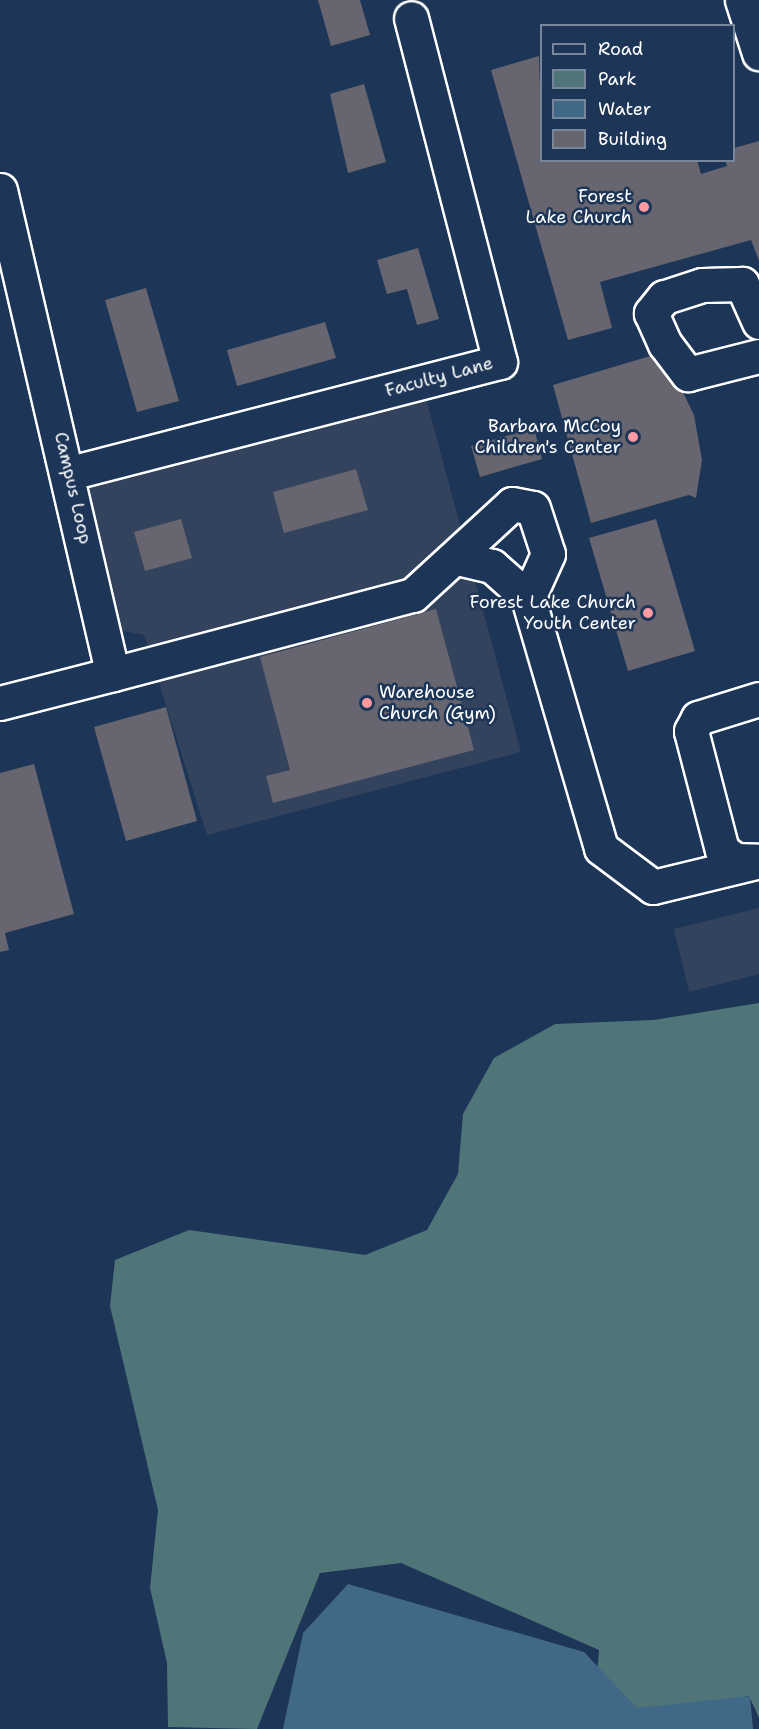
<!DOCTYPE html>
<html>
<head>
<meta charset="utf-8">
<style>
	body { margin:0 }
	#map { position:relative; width:759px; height:1729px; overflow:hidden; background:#1d3557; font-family:"Shantell Sans",sans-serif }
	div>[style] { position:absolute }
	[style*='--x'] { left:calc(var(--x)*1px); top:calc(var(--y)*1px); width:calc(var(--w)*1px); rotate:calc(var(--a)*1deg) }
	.built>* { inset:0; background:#33435e }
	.green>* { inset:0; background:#4f7578 }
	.water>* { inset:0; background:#406988 }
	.building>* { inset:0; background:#666570 }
	.roads { filter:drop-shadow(2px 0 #fff) drop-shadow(-2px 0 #fff) drop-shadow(0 2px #fff) drop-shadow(0 -2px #fff) }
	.minor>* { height:33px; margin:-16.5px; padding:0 16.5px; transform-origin:16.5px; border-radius:16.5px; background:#1d3557 }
	.dots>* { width:16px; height:16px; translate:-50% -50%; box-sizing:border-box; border:3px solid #1d3557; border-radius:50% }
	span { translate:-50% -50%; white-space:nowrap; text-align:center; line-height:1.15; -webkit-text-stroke:5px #1d3557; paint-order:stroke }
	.poi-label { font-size:18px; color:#fff }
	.right { translate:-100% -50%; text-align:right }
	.left { translate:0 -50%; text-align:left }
	.street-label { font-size:18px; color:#fff }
	.legend { position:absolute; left:540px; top:24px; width:195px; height:138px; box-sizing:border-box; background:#1d3557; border:2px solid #77869a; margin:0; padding:8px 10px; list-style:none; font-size:18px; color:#fff }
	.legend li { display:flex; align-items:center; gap:12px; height:30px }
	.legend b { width:30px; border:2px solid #77869a }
</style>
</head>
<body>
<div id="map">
	<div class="built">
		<i style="clip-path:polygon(424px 391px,521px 752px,207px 835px,144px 635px,114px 629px,79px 476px)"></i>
		<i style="clip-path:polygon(759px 908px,759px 974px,689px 992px,674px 929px)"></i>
	</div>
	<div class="green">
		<i style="clip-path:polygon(759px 1003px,759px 1718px,749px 1696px,642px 1713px,597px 1675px,599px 1650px,401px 1563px,320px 1573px,257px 1729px,168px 1727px,167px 1663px,150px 1588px,158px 1510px,110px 1306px,115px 1260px,189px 1230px,365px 1255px,427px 1230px,458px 1174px,463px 1114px,494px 1058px,555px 1024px,654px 1020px)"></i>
	</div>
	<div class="water">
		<i style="clip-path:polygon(348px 1584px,584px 1652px,637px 1708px,750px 1696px,753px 1729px,283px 1729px,303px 1633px)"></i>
	</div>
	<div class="building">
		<i style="clip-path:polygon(318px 0,360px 0,370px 35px,331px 46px)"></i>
		<i style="clip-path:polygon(539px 56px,542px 160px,697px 160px,701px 174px,727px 166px,725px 160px,734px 160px,734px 148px,759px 141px,759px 261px,751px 240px,600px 282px,612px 328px,568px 340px,491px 70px)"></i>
		<i style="clip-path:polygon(364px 84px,386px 162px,348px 173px,330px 94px)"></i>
		<i style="clip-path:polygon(418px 248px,439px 319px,417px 325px,407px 289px,387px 294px,377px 260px)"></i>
		<i style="clip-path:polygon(146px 288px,179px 401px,137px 412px,105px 300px)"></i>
		<i style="clip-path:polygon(325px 322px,336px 358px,237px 386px,227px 350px)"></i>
		<i style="clip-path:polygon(657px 354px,675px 376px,694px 415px,702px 460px,696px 498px,689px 495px,591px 523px,553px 385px)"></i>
		<i style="clip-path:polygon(534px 428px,542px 459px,480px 477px,471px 446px)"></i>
		<i style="clip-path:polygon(356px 469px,368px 510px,284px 533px,273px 492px)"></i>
		<i style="clip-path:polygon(181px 519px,192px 558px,145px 571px,134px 532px)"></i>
		<i style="clip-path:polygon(656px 519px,695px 651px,628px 671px,589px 538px)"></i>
		<i style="clip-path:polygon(436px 609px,474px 750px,273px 803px,266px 776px,290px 770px,260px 657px)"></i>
		<i style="clip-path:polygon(166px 707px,197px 821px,126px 841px,94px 727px)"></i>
		<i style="clip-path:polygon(34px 764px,74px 914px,5px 933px,9px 950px,0 952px,0 773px)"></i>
	</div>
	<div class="roads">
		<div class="minor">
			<i style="--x:742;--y:0;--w:56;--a:72.2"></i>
			<i style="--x:0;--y:190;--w:497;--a:76.9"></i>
			<i style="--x:113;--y:674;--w:117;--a:165.6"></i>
			<i style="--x:759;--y:322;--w:42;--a:-114.1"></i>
			<i style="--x:742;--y:284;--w:40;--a:178.6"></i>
			<i style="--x:702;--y:285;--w:40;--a:162"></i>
			<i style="--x:664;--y:297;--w:21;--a:129"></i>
			<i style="--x:651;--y:313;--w:34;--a:66"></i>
			<i style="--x:665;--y:344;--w:38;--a:53"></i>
			<i style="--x:688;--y:374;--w:73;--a:-14.2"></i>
			<i style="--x:70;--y:473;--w:444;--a:-14.5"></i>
			<i style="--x:500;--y:362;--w:355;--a:-104.5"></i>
			<i style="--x:457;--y:558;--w:36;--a:13"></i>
			<i style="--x:492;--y:566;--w:48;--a:41.6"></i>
			<i style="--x:528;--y:598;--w:260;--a:73.7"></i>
			<i style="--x:601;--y:848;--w:65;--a:36.9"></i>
			<i style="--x:653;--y:887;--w:106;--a:-13.6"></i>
			<i style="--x:113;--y:674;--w:310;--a:-14.8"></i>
			<i style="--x:413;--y:595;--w:134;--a:-42.6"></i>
			<i style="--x:512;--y:504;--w:21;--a:11"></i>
			<i style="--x:533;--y:508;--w:48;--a:71.9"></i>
			<i style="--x:548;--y:554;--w:48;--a:114.4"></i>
			<i style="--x:759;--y:699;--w:64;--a:162.7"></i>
			<i style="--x:698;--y:718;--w:15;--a:118"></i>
			<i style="--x:691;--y:731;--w:123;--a:75.4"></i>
			<i style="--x:722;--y:850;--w:16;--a:38"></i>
			<i style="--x:735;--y:860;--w:24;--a:2"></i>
		</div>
	</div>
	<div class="dots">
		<i style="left:644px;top:207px;background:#ff9aa2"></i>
		<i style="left:633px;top:437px;background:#ff9aa2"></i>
		<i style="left:648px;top:613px;background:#ff9aa2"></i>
		<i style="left:367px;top:703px;background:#ff9aa2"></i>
	</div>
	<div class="poi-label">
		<span class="right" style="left:632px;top:207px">Forest<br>Lake Church</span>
		<span class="right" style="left:621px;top:437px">Barbara McCoy<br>Children's Center</span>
		<span class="right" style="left:636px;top:613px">Forest Lake Church<br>Youth Center</span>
		<span class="left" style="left:379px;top:703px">Warehouse<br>Church (Gym)</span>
	</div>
	<div class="street-label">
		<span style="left:439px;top:377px;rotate:-15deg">Faculty Lane</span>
		<span style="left:73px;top:488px;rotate:77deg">Campus Loop</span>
	</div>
	<ul class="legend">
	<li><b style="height:8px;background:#1d3557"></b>Road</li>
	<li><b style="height:16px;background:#4f7578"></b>Park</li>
	<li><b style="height:16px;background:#406988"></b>Water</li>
	<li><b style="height:16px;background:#666570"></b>Building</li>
	</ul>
</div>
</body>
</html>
